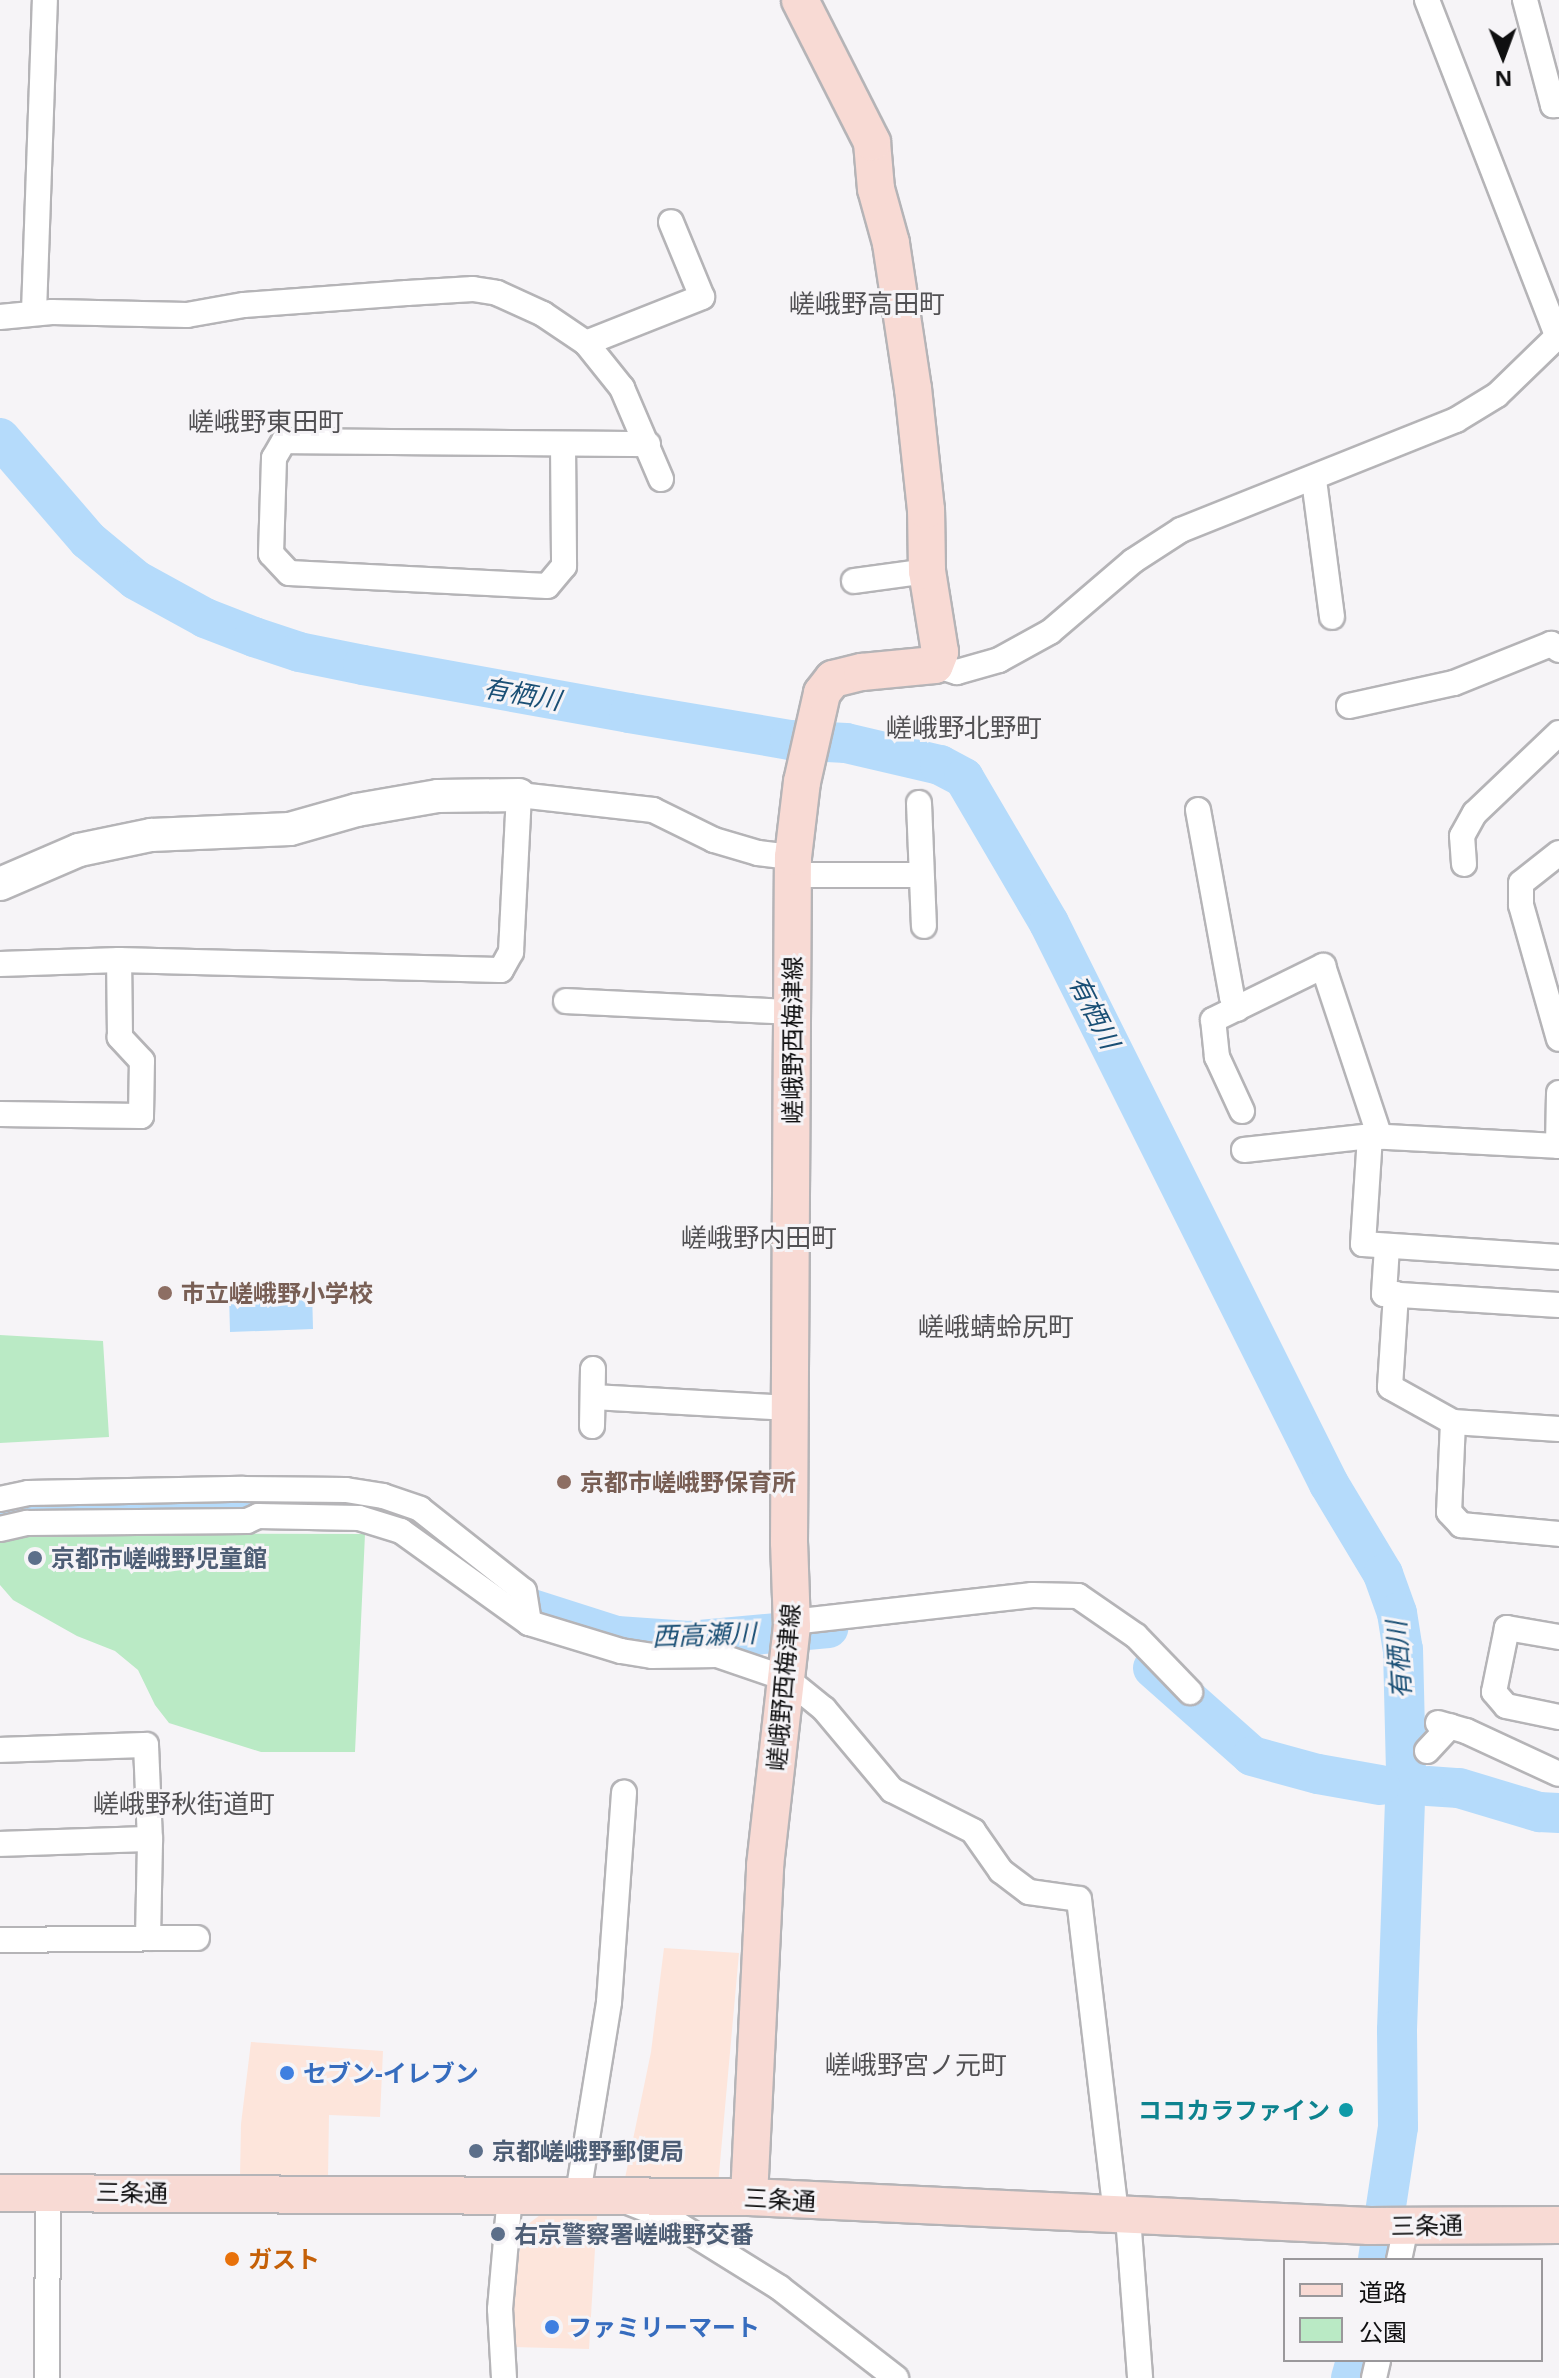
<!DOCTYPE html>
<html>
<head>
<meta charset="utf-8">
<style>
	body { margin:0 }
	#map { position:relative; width:1559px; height:2378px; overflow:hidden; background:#f6f4f7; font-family:"Noto Sans","Noto Sans JP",sans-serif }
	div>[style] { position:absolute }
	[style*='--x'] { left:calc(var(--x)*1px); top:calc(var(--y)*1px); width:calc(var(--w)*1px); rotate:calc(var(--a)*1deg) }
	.commercial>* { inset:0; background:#fde5db }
	.green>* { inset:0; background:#baeac5 }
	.water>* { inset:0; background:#b5dbfb }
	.river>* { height:40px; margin:-20px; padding:0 20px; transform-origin:20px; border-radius:20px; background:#b5dbfb }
	.roads { filter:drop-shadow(2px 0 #b5b4b7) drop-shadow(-2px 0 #b5b4b7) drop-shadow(0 2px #b5b4b7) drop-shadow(0 -2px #b5b4b7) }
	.minor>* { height:24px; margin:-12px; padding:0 12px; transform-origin:12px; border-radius:12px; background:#fff }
	.tertiary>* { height:32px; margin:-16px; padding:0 16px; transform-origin:16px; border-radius:16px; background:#fff }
	.secondary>* { height:36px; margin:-18px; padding:0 18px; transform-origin:18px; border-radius:18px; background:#f8dad4 }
	.dots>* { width:22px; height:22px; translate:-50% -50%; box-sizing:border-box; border:4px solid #f6f4f7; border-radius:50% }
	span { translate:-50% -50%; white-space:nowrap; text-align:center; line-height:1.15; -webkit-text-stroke:6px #f6f4f7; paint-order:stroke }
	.street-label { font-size:24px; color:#0f0f10 }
	.education-label { font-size:24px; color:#785e54; font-weight:700 }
	.left { translate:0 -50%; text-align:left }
	.service-label { font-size:24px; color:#4e5e75; font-weight:700 }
	.shop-label { font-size:24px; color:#366cbe; font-weight:700 }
	.culture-label { font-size:24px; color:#0d838f; font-weight:700 }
	.right { translate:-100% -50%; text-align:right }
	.food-label { font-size:24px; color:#c56008; font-weight:700 }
	.neighbourhood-label { font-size:26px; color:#525154 }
	.water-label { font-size:26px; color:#1a4f75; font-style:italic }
	.legend { position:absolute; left:1283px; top:2258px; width:260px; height:104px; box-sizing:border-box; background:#f6f4f7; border:2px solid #9a989b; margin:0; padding:10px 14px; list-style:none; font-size:24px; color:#0f0f10 }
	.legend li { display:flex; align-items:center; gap:16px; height:40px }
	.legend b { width:40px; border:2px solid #9a989b }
	.north { position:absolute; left:1463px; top:16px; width:80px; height:80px; -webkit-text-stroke:6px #f6f4f7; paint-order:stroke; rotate:179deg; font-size:22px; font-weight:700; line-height:32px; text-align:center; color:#0f0f10 }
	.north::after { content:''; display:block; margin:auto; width:28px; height:36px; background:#0f0f10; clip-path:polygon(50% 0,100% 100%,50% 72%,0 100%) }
</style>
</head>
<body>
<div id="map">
	<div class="commercial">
		<i style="clip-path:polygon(664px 1948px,739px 1953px,718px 2185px,624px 2183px,651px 2052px)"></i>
		<i style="clip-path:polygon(251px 2042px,383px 2051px,380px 2117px,329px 2115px,328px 2178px,240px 2177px,241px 2124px)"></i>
		<i style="clip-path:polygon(540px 2215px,597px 2216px,589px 2349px,513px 2347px,513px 2296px,523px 2228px)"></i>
	</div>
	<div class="green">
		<i style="clip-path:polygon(0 1335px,103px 1341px,109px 1437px,0 1443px)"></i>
		<i style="clip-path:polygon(27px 1533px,365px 1534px,355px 1752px,261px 1752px,169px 1723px,155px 1705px,138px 1670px,115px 1651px,77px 1636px,13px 1600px,0 1585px,0 1541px)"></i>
	</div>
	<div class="water">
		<i style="clip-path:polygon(312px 1289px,313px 1329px,230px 1332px,229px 1293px)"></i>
	</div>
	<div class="river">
		<i style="--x:0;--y:438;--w:135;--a:49.2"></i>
		<i style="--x:88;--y:540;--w:62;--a:39.8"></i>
		<i style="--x:136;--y:580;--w:79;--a:28.8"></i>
		<i style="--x:205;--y:618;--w:53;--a:21.2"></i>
		<i style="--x:254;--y:637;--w:47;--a:18.4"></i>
		<i style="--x:299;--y:652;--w:65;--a:11.5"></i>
		<i style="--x:363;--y:665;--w:270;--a:10.2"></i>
		<i style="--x:629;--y:713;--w:163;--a:9.5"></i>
		<i style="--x:790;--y:740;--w:56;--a:3.1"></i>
		<i style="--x:846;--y:743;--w:97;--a:13.2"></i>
		<i style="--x:940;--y:765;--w:27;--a:28"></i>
		<i style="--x:964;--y:778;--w:168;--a:59.6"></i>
		<i style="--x:1049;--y:923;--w:627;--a:63.48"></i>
		<i style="--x:1329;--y:1484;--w:105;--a:59"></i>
		<i style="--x:1383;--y:1574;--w:41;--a:70.3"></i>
		<i style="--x:1397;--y:1613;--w:36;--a:81"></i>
		<i style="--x:1403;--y:1649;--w:123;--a:88.6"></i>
		<i style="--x:1406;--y:1772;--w:258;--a:92"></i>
		<i style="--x:1397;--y:2030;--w:97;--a:89.4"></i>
		<i style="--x:1398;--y:2127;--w:134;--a:98.6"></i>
		<i style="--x:0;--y:1512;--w:11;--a:-22"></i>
		<i style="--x:10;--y:1508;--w:133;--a:-1.3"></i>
		<i style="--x:143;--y:1505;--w:160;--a:0.7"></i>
		<i style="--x:529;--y:1608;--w:92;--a:17.7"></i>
		<i style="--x:617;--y:1636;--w:72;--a:4"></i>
		<i style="--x:689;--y:1641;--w:140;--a:-5.3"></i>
		<i style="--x:1153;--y:1668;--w:132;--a:41.6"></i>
		<i style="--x:1252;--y:1756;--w:68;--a:15.3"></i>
		<i style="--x:1318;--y:1774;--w:63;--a:10.1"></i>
		<i style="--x:1428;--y:1786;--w:31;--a:4"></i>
		<i style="--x:1459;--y:1788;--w:84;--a:16.7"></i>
		<i style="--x:1539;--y:1812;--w:20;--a:3"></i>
		<i style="--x:1351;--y:2378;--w:19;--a:-74"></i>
	</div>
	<div class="roads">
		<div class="minor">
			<i style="--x:1427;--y:0;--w:360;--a:68.8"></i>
			<i style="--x:1525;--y:0;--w:109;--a:75.1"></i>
			<i style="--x:1553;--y:105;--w:6;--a:0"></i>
			<i style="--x:34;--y:312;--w:312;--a:-88"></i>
			<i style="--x:0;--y:317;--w:52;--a:-5.5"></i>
			<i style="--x:52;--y:312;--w:135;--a:1.3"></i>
			<i style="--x:187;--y:315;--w:58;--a:-10"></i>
			<i style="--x:244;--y:305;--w:163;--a:-4.2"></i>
			<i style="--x:407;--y:293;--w:66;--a:-3.5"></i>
			<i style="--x:473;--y:289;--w:24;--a:9"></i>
			<i style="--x:497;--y:293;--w:51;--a:24.5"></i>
			<i style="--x:543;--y:314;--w:52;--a:34"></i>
			<i style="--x:586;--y:343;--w:58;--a:51.3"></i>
			<i style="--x:622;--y:388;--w:99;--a:66.8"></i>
			<i style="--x:586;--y:343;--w:125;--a:-21.6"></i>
			<i style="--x:702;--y:297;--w:81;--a:-112.5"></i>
			<i style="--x:563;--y:444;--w:122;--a:89.5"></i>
			<i style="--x:564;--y:566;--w:26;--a:130"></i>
			<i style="--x:547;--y:586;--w:258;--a:-177.1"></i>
			<i style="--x:289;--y:573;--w:26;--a:-133"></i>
			<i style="--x:271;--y:554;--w:96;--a:-88.2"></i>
			<i style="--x:274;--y:458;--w:20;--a:-60"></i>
			<i style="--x:284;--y:441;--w:364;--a:0.5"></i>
			<i style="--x:1314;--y:480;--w:138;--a:82.5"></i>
			<i style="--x:854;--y:581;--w:74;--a:-7.8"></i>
			<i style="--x:935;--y:665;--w:23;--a:18"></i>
			<i style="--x:957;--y:672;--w:44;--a:-15.9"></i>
			<i style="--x:999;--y:660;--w:58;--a:-28.8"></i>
			<i style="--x:1050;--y:632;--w:109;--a:-40.5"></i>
			<i style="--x:1133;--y:561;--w:57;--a:-32.9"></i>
			<i style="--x:1181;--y:530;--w:296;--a:-21.8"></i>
			<i style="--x:1456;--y:420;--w:48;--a:-31.4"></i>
			<i style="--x:1497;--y:395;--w:86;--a:-44.1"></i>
			<i style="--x:1349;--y:706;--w:107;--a:-12.4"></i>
			<i style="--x:1454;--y:683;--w:105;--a:-21.9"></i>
			<i style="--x:1551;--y:644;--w:10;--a:37"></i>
			<i style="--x:919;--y:803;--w:123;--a:87.7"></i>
			<i style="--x:1198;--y:810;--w:190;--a:79.7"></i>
			<i style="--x:1232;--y:997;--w:13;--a:67"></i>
			<i style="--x:1559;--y:853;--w:48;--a:141.7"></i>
			<i style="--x:1521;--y:883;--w:22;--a:90"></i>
			<i style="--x:1521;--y:905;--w:139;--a:74.2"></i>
			<i style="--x:1464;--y:864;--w:28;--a:-94"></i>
			<i style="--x:1462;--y:836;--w:26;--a:-61"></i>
			<i style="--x:1475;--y:813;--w:116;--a:-43.6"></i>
			<i style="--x:793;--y:875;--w:128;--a:0"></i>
			<i style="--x:0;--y:964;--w:119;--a:-1.9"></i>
			<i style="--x:119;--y:960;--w:382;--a:1.5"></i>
			<i style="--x:501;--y:970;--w:21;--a:-61"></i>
			<i style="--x:511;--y:952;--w:157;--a:-87.1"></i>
			<i style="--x:519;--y:795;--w:135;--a:6.4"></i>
			<i style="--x:653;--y:810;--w:68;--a:26.2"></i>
			<i style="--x:714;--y:840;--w:46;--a:16.5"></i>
			<i style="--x:758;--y:853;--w:35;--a:7"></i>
			<i style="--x:566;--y:1001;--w:226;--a:2.8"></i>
			<i style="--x:1242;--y:1111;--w:60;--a:-114.8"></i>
			<i style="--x:1217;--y:1057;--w:37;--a:-96"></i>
			<i style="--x:1213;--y:1020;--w:123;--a:-26.1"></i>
			<i style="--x:1323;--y:966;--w:180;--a:71.6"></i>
			<i style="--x:0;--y:1114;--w:141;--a:0.8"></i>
			<i style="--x:141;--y:1116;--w:55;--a:-89"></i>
			<i style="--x:142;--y:1061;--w:33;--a:-133"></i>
			<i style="--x:120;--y:1037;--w:77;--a:-90.7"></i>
			<i style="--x:1558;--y:1146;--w:53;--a:-88.9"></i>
			<i style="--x:1559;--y:1146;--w:189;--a:-177"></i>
			<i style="--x:1370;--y:1136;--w:108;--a:93.7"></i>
			<i style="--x:1363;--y:1244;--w:196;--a:3.8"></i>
			<i style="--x:1244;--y:1150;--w:127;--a:-6.3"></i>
			<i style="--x:1387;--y:1247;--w:47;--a:93.7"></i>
			<i style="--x:1384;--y:1294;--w:175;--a:3.6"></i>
			<i style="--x:1396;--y:1294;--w:93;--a:93.7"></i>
			<i style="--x:1390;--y:1387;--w:72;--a:29.1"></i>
			<i style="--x:1453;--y:1422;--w:106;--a:3.8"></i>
			<i style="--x:593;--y:1397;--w:197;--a:3.2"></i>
			<i style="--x:1453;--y:1422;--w:90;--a:92.5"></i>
			<i style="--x:1449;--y:1512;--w:18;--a:47"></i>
			<i style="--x:1461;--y:1525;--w:98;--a:5.2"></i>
			<i style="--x:592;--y:1426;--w:57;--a:-89"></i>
			<i style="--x:0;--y:1499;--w:29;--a:-12"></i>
			<i style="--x:28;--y:1493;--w:215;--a:-1.1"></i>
			<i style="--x:243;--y:1489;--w:103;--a:0.6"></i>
			<i style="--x:346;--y:1490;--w:37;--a:9"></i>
			<i style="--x:383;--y:1496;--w:39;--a:19"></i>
			<i style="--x:420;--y:1509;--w:132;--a:38.3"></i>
			<i style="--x:524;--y:1591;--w:32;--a:81"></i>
			<i style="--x:0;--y:1529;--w:28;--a:-13"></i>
			<i style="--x:27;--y:1523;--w:220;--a:-0.5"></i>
			<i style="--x:247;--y:1521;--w:12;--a:-24"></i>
			<i style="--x:258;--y:1516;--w:101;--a:1.1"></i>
			<i style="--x:359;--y:1518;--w:44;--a:17.2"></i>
			<i style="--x:401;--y:1531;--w:158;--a:35.7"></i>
			<i style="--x:529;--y:1623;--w:96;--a:16.9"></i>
			<i style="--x:621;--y:1651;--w:31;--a:9"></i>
			<i style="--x:652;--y:1656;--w:65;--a:-0.9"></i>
			<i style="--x:717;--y:1655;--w:74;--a:18.9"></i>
			<i style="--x:787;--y:1679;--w:48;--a:39"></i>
			<i style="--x:824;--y:1709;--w:106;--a:50"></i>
			<i style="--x:892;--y:1790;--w:91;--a:26.8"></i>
			<i style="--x:973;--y:1831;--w:49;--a:55"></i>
			<i style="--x:1001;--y:1871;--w:35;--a:37"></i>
			<i style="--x:1029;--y:1892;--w:50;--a:8"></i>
			<i style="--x:1079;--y:1899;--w:319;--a:83.3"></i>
			<i style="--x:792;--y:1622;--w:242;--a:-6.4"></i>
			<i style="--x:1032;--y:1595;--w:46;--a:1.2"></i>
			<i style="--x:1078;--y:1596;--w:70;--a:34.6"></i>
			<i style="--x:1136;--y:1636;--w:78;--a:46"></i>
			<i style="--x:1559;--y:1637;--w:53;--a:-170.2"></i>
			<i style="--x:1507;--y:1628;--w:65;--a:101.5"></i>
			<i style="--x:1494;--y:1692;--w:18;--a:49"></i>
			<i style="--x:1506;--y:1706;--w:54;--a:11.7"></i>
			<i style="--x:1438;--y:1723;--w:29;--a:16"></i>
			<i style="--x:1466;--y:1731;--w:102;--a:24.8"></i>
			<i style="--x:0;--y:1750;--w:146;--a:-2"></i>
			<i style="--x:146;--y:1745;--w:94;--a:87.6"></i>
			<i style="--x:150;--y:1839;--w:150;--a:178.1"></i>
			<i style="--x:1427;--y:1751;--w:34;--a:-47"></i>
			<i style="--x:148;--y:1938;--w:99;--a:-88.8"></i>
			<i style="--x:0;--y:1940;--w:197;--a:-0.6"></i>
			<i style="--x:578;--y:2194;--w:194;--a:-80.8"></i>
			<i style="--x:609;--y:2002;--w:210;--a:-85.9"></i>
			<i style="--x:628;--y:2202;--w:41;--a:21.5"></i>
			<i style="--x:666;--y:2217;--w:134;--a:31.9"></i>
			<i style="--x:780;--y:2288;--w:147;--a:37.8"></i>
			<i style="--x:1128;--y:2217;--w:161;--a:85.7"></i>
			<i style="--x:1399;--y:2260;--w:35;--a:-78"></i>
			<i style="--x:47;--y:2378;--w:187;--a:-89.7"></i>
			<i style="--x:504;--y:2378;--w:69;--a:-93.3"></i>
			<i style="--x:500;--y:2309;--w:114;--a:-85"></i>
			<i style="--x:1374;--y:2378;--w:18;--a:-77"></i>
		</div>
		<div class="tertiary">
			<i style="--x:0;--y:884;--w:86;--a:-23.3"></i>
			<i style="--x:79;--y:850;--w:74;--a:-11.8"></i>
			<i style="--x:151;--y:835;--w:139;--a:-2.5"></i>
			<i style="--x:290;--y:829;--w:70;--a:-15.8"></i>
			<i style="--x:357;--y:810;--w:82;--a:-9.8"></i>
			<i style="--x:438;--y:796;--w:81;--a:-0.7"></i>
		</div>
		<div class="secondary">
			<i style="--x:0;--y:2193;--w:749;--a:0.31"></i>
			<i style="--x:749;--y:2197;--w:621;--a:2.68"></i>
			<i style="--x:1369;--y:2226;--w:190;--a:-0.3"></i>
			<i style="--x:749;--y:2197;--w:331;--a:-87.2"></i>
			<i style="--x:765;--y:1866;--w:241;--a:-83.6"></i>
			<i style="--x:792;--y:1627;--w:84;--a:-92"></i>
			<i style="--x:789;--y:1543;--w:686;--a:-89.67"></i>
			<i style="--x:793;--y:857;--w:76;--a:-83.2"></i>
			<i style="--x:802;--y:782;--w:91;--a:-77.3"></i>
			<i style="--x:822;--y:693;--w:18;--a:-52"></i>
			<i style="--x:833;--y:679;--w:30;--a:-14"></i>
			<i style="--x:862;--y:672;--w:73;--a:-5.5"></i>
			<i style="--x:935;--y:665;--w:14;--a:-69"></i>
			<i style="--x:940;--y:652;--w:82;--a:-99.1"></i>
			<i style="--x:927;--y:571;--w:61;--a:-90.9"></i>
			<i style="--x:926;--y:510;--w:122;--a:-96.1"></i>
			<i style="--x:913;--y:389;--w:148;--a:-98.6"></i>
			<i style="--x:891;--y:243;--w:56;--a:-105.5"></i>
			<i style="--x:876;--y:189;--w:47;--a:-94.9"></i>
			<i style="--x:872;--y:142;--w:159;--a:-116.9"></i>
		</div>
	</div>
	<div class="dots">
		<i style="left:165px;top:1293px;background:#8d6e63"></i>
		<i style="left:564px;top:1482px;background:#8d6e63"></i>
		<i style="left:35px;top:1558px;background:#5c6f8a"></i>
		<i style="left:287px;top:2073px;background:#3f7fe0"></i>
		<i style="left:1346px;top:2110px;background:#0f9aa8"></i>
		<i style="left:476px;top:2151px;background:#5c6f8a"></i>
		<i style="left:498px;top:2234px;background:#5c6f8a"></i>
		<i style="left:232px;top:2259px;background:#e8710a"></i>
		<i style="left:552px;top:2327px;background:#3f7fe0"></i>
	</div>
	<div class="street-label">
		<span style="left:792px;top:1040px;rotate:-90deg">嵯峨野西梅津線</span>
		<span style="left:783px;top:1687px;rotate:-85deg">嵯峨野西梅津線</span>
		<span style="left:132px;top:2192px;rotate:1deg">三条通</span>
		<span style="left:780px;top:2199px;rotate:3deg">三条通</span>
		<span style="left:1427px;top:2225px;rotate:-1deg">三条通</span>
	</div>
	<div class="education-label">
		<span class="left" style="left:181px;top:1293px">市立嵯峨野小学校</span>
		<span class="left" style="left:580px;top:1482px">京都市嵯峨野保育所</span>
	</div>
	<div class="service-label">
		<span class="left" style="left:51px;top:1558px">京都市嵯峨野児童館</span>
		<span class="left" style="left:492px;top:2151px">京都嵯峨野郵便局</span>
		<span class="left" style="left:514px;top:2234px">右京警察署嵯峨野交番</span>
	</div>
	<div class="shop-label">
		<span class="left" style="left:303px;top:2073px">セブン-イレブン</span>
		<span class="left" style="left:568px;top:2327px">ファミリーマート</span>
	</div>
	<div class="culture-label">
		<span class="right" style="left:1330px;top:2110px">ココカラファイン</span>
	</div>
	<div class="food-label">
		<span class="left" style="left:248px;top:2259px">ガスト</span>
	</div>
	<div class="neighbourhood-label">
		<span style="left:867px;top:304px">嵯峨野高田町</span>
		<span style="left:266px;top:422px">嵯峨野東田町</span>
		<span style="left:964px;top:728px">嵯峨野北野町</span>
		<span style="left:759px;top:1238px">嵯峨野内田町</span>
		<span style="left:996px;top:1327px">嵯峨蜻蛉尻町</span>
		<span style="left:184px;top:1804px">嵯峨野秋街道町</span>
		<span style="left:916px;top:2065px">嵯峨野宮ノ元町</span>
	</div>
	<div class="water-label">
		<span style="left:522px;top:694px;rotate:10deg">有栖川</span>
		<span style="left:1094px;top:1012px;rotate:63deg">有栖川</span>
		<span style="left:704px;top:1635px;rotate:-2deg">西高瀬川</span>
		<span style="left:1399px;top:1660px;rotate:-94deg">有栖川</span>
	</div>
	<ul class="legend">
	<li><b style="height:10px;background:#f8dad4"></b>道路</li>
	<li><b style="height:22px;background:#baeac5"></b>公園</li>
	</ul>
	<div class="north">N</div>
</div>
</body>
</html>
